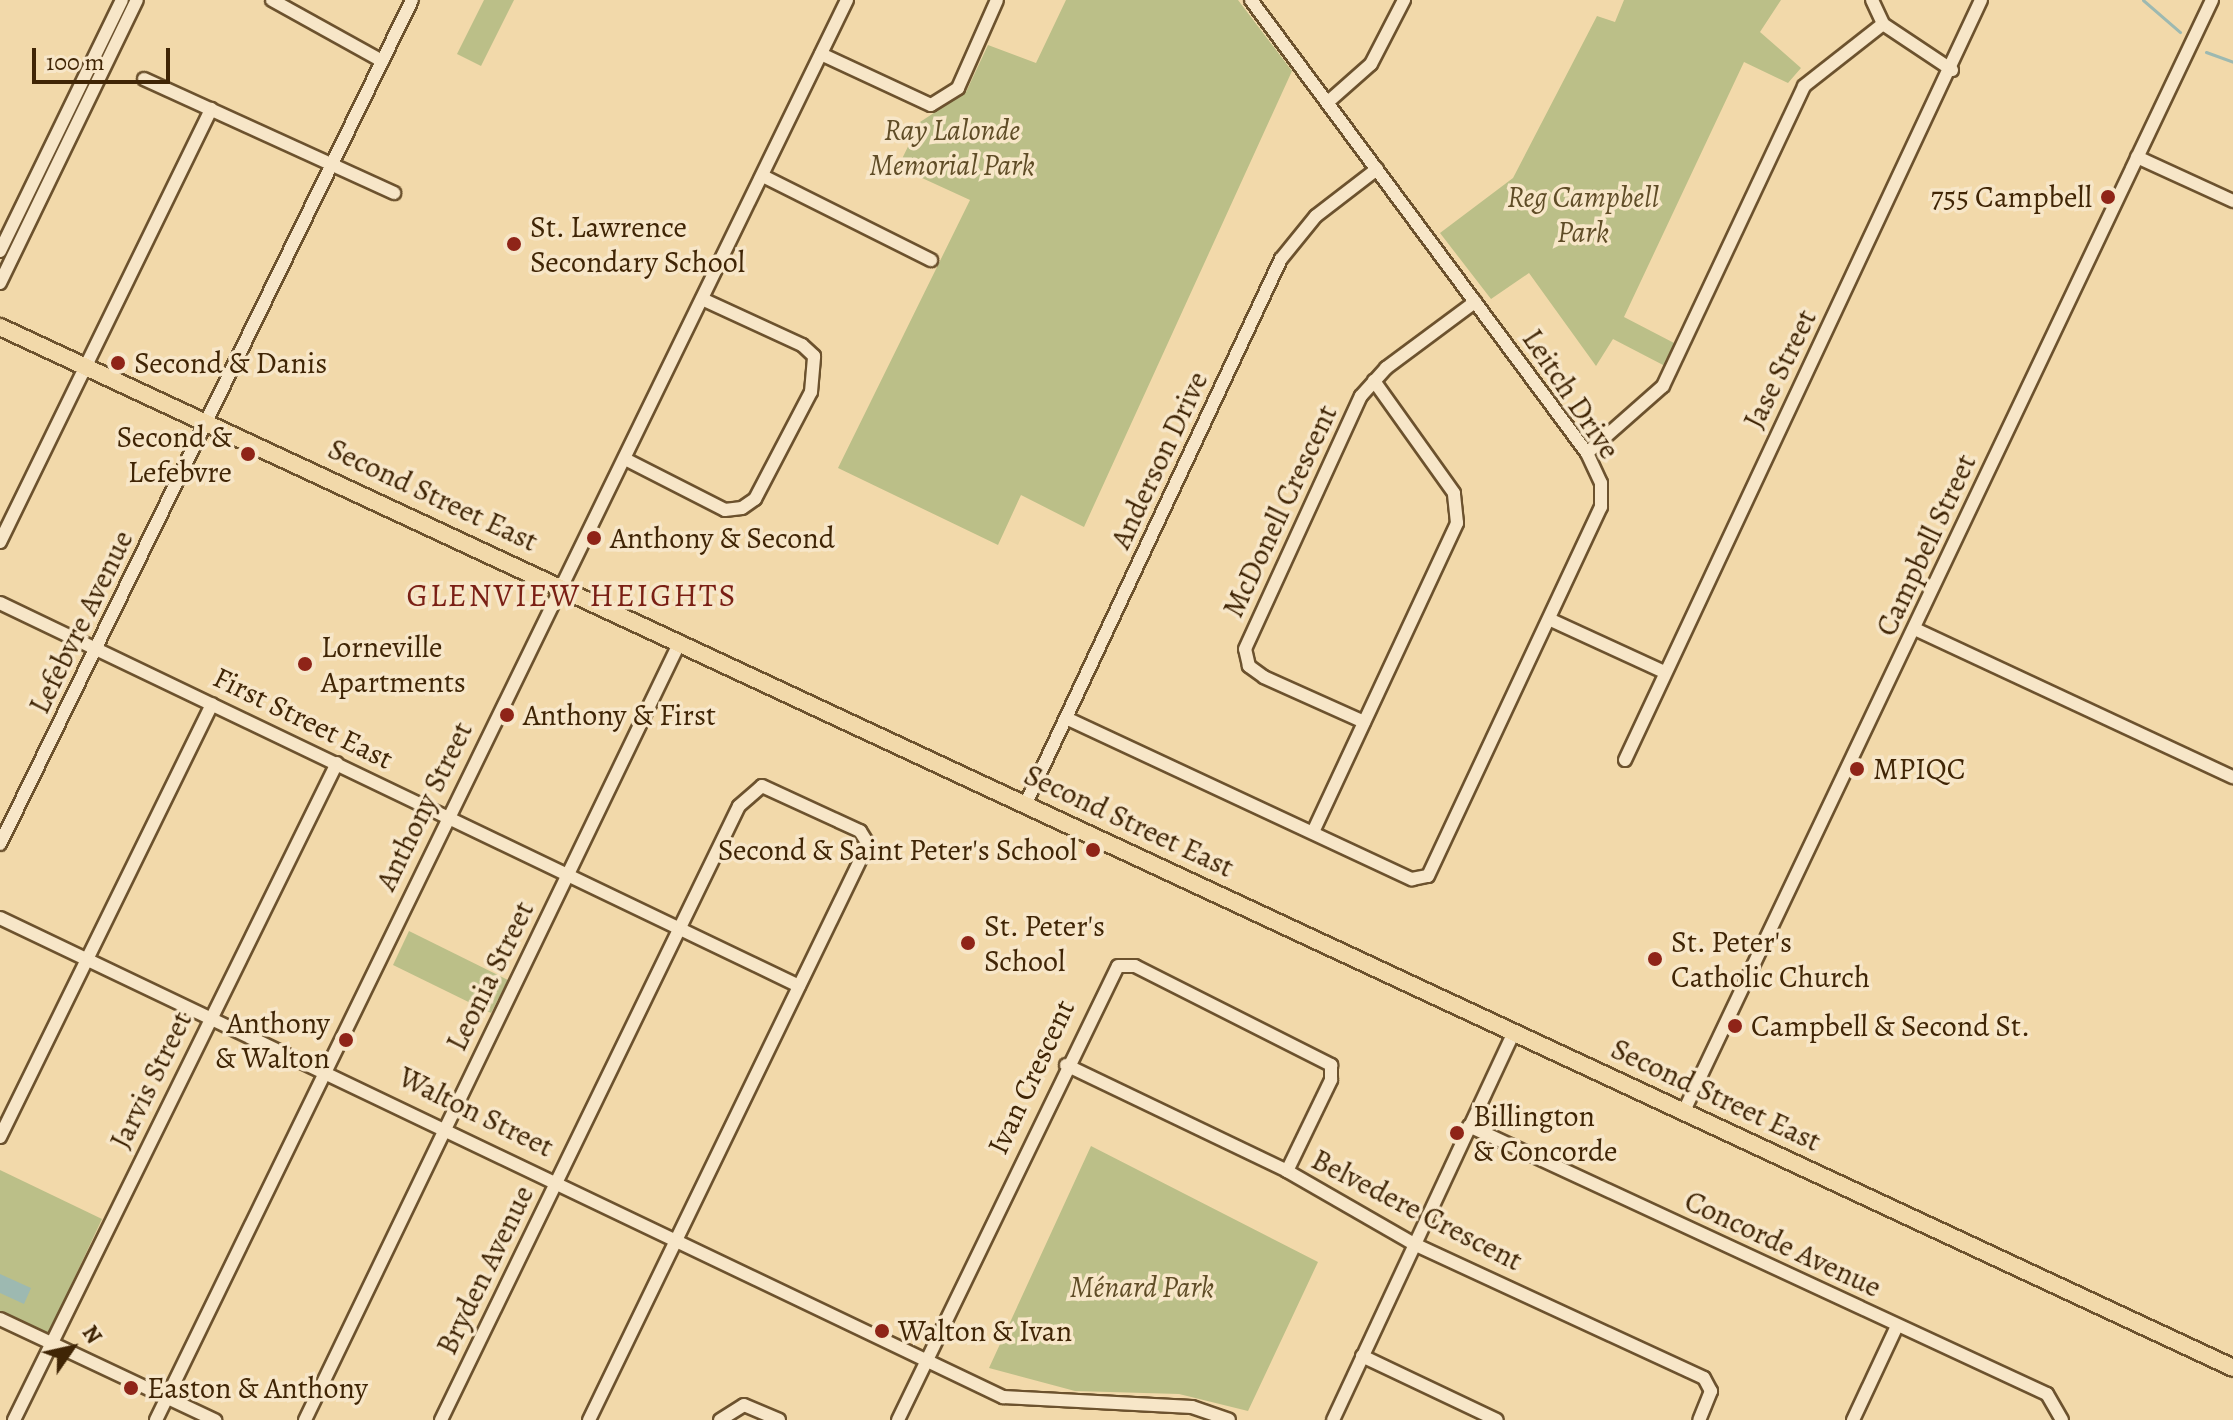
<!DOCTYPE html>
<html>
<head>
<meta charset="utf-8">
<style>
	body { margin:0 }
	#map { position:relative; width:2233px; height:1420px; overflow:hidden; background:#f2d9aa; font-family:Alegreya,serif }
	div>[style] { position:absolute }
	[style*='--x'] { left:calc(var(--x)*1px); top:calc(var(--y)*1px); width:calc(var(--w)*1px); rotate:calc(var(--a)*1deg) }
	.green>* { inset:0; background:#bbbf88 }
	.water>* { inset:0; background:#9db9b1 }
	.stream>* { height:3px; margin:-1.5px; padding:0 1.5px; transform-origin:1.5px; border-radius:1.5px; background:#9db9b1 }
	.roads { filter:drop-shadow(2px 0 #6c522e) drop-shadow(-2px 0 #6c522e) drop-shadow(0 2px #6c522e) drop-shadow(0 -2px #6c522e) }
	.minor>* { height:12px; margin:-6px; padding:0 6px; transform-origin:6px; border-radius:6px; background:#f7e6c8 }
	.major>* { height:16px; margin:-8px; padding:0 8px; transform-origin:8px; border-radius:8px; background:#f2d9aa }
	.dots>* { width:22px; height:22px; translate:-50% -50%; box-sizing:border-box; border:4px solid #f7e6c8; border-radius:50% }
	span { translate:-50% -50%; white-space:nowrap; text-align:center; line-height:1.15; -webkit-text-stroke:7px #f7e6c8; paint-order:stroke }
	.park-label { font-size:30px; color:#5f4c26; font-style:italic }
	.poi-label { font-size:30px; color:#402505 }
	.right { translate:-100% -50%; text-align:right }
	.left { translate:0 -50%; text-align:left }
	.street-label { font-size:30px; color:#402505 }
	.neighbourhood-label { font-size:32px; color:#7a1f14; letter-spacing:2px }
	.north { position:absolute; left:32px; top:1308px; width:80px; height:80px; -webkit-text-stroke:6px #f7e6c8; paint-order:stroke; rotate:56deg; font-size:22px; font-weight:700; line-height:32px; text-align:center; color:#402505 }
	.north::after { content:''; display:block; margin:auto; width:28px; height:36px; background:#402505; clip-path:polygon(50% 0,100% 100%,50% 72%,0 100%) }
	.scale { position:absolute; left:32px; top:48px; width:138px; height:36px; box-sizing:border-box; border:4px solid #402505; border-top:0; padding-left:10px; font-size:24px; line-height:28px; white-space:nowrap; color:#402505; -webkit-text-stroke:6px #f7e6c8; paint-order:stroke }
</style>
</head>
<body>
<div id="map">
	<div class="green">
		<i style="clip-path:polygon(484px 0,514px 0,481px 66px,457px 54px)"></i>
		<i style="clip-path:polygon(1066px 0,1238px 0,1292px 71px,1084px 527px,1021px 495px,998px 545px,838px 468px,970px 200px,898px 167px,920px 122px,966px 92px,988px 45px,1036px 63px)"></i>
		<i style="clip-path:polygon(1624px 0,1781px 0,1760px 32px,1801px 68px,1788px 83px,1744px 62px,1624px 317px,1676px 344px,1665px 366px,1613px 339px,1596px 366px,1529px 273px,1491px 299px,1440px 233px,1513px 178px,1597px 16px,1615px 22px)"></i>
		<i style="clip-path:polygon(409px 931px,508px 980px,491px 1013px,393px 965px)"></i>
		<i style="clip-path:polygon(1091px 1146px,1318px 1262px,1248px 1411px,1179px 1394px,1075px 1391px,989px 1368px)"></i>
		<i style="clip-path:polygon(0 1170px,102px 1219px,48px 1334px,0 1311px)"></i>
	</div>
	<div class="water">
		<i style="clip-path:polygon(0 1274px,31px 1288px,24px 1304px,0 1293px)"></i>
	</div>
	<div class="stream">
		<i style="--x:2143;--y:0;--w:49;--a:40.9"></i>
		<i style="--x:2206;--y:52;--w:29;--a:20"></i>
	</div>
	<div class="roads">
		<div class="minor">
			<i style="--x:272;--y:0;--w:126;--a:29"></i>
			<i style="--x:1872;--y:0;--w:26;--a:65"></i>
			<i style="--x:1883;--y:24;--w:83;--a:33.7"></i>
			<i style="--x:821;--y:54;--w:121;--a:24.9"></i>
			<i style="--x:931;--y:105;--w:32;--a:-32"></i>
			<i style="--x:958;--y:88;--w:96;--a:-66.1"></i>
			<i style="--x:144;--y:79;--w:275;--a:24.5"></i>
			<i style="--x:1328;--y:102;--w:57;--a:-41.5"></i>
			<i style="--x:1371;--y:64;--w:72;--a:-62.7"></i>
			<i style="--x:2137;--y:157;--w:106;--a:24.6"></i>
			<i style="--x:763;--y:176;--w:188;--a:26.6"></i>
			<i style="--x:0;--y:251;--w:279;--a:-64.1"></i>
			<i style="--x:0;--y:283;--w:314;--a:-64.2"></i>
			<i style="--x:1587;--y:453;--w:101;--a:-41.4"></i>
			<i style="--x:1663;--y:386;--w:331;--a:-64.8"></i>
			<i style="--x:1804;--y:86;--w:100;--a:-38.1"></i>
			<i style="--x:625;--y:459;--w:112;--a:27"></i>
			<i style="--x:725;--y:510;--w:17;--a:-7"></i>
			<i style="--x:742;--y:508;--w:16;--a:-35"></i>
			<i style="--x:755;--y:499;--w:121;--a:-62.4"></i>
			<i style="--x:811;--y:392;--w:36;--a:-85"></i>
			<i style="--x:814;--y:356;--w:16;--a:-137"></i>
			<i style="--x:802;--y:345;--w:110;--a:-155.3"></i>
			<i style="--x:0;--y:542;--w:482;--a:-64"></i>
			<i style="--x:0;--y:603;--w:886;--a:25.61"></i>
			<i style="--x:1551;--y:620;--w:124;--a:24.7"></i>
			<i style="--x:1915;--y:629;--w:351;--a:25"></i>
			<i style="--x:1066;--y:718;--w:382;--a:25"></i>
			<i style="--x:1412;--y:879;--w:16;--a:-11"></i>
			<i style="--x:1428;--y:876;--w:408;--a:-64.9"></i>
			<i style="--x:1601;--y:507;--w:24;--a:-90"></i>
			<i style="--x:1601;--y:483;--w:33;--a:-115"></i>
			<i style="--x:1587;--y:453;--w:564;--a:-126.57"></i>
			<i style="--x:1364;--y:722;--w:110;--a:-155.8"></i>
			<i style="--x:1264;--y:677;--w:19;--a:-144"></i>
			<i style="--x:1249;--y:666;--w:17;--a:-103"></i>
			<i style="--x:1245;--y:649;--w:278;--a:-65.4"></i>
			<i style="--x:1361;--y:396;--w:38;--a:-48"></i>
			<i style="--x:1386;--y:368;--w:111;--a:-36.6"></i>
			<i style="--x:1625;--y:760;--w:839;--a:-64.9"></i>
			<i style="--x:1026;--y:803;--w:601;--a:-64.89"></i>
			<i style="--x:1281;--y:259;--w:55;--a:-50.9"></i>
			<i style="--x:1316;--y:216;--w:77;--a:-37.6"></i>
			<i style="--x:1313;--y:832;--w:341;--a:-65"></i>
			<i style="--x:1457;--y:523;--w:30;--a:-96"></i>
			<i style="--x:1454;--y:493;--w:138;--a:-125.5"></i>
			<i style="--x:0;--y:844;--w:939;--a:-63.98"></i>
			<i style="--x:0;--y:918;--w:1112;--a:25.53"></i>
			<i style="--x:1003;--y:1397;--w:189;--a:3"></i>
			<i style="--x:1192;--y:1407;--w:39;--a:19"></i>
			<i style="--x:1066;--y:1065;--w:245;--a:25.6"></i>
			<i style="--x:1287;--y:1171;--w:146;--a:29.9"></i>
			<i style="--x:1414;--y:1244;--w:319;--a:24.8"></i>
			<i style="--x:1704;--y:1378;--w:15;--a:62"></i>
			<i style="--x:1711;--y:1391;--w:31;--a:112"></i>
			<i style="--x:1684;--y:1111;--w:1230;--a:-64.58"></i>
			<i style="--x:1469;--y:1126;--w:637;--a:24.88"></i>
			<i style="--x:2047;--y:1394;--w:30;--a:60"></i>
			<i style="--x:0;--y:1137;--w:482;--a:-63.9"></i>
			<i style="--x:0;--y:1319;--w:238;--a:25.2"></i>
			<i style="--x:1362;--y:1356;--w:149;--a:25.4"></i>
			<i style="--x:14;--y:1420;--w:732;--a:-63.82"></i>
			<i style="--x:156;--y:1420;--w:1579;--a:-64.05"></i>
			<i style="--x:305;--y:1420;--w:864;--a:-64.27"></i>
			<i style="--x:441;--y:1420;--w:682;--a:-64.11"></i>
			<i style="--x:739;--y:806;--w:30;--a:-41"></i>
			<i style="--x:762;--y:786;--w:108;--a:24.7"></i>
			<i style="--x:860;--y:831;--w:15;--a:58"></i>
			<i style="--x:868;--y:844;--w:640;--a:115.84"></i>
			<i style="--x:720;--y:1420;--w:28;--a:-32"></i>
			<i style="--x:744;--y:1405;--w:38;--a:23"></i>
			<i style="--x:898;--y:1420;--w:504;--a:-64.15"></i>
			<i style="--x:1118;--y:966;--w:17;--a:0"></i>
			<i style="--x:1135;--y:966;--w:220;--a:26.8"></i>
			<i style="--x:1331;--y:1065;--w:15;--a:90"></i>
			<i style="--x:1331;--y:1080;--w:101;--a:115.8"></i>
			<i style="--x:1333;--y:1420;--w:428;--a:-65"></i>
			<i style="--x:1853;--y:1420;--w:104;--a:-64.9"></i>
		</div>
		<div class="major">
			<i style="--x:0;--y:327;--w:2464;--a:24.99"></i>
		</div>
	</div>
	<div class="dots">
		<i style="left:2108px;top:197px;background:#8f2418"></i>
		<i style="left:514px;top:244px;background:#8f2418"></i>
		<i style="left:118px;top:363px;background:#8f2418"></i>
		<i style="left:248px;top:454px;background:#8f2418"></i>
		<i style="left:594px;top:538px;background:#8f2418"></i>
		<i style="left:305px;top:664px;background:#8f2418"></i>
		<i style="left:507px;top:715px;background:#8f2418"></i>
		<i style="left:1857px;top:769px;background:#8f2418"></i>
		<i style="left:1093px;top:850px;background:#8f2418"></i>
		<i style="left:968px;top:943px;background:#8f2418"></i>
		<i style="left:1655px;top:959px;background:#8f2418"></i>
		<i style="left:1735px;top:1026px;background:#8f2418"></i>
		<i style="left:346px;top:1040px;background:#8f2418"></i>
		<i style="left:1457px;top:1133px;background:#8f2418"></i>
		<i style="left:882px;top:1331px;background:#8f2418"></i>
		<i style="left:131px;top:1388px;background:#8f2418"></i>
	</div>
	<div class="park-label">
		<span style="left:952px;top:147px">Ray Lalonde<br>Memorial Park</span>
		<span style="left:1583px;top:214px">Reg Campbell<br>Park</span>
		<span style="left:1142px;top:1287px">Ménard Park</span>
	</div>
	<div class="poi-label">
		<span class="right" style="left:2092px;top:197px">755 Campbell</span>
		<span class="left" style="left:530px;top:244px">St. Lawrence<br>Secondary School</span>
		<span class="left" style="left:134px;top:363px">Second &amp; Danis</span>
		<span class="right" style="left:232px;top:454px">Second &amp;<br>Lefebvre</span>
		<span class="left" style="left:610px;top:538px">Anthony &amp; Second</span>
		<span class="left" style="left:321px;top:664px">Lorneville<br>Apartments</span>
		<span class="left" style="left:523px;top:715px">Anthony &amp; First</span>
		<span class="left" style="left:1873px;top:769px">MPIQC</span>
		<span class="right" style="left:1077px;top:850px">Second &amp; Saint Peter's School</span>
		<span class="left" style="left:984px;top:943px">St. Peter's<br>School</span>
		<span class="left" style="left:1671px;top:959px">St. Peter's<br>Catholic Church</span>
		<span class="right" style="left:330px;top:1040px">Anthony<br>&amp; Walton</span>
		<span class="left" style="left:1751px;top:1026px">Campbell &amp; Second St.</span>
		<span class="left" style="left:1473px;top:1133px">Billington<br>&amp; Concorde</span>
		<span class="left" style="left:898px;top:1331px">Walton &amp; Ivan</span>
		<span class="left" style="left:147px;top:1388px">Easton &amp; Anthony</span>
	</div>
	<div class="street-label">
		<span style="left:1780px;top:369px;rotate:-64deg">Jase Street</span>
		<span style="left:1571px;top:394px;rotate:56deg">Leitch Drive</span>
		<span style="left:1159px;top:460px;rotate:-65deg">Anderson Drive</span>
		<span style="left:433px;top:495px;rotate:25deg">Second Street East</span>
		<span style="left:1280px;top:511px;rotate:-65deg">McDonell Crescent</span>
		<span style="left:1926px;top:545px;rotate:-65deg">Campbell Street</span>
		<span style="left:81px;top:622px;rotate:-64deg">Lefebvre Avenue</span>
		<span style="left:303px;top:718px;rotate:26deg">First Street East</span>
		<span style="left:424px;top:806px;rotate:-64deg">Anthony Street</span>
		<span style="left:1129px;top:821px;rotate:25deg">Second Street East</span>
		<span style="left:490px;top:976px;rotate:-64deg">Leonia Street</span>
		<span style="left:1031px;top:1077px;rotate:-65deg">Ivan Crescent</span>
		<span style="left:151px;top:1080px;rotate:-64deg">Jarvis Street</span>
		<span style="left:1716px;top:1095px;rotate:25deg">Second Street East</span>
		<span style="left:476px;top:1112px;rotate:26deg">Walton Street</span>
		<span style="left:1417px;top:1210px;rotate:27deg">Belvedere Crescent</span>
		<span style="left:1783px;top:1244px;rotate:25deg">Concorde Avenue</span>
		<span style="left:485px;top:1270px;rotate:-64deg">Bryden Avenue</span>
	</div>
	<div class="neighbourhood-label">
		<span style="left:572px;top:595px">GLENVIEW HEIGHTS</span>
	</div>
	<div class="north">N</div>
	<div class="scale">100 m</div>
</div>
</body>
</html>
